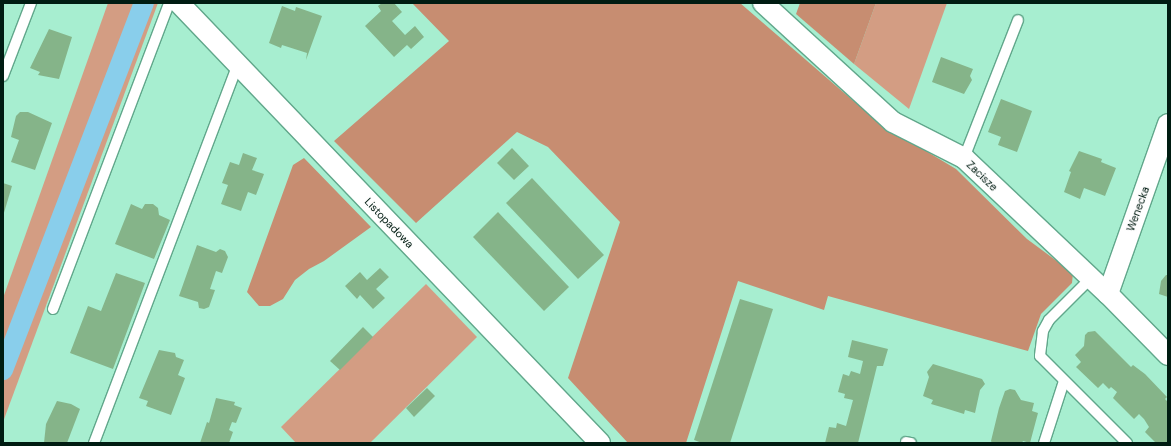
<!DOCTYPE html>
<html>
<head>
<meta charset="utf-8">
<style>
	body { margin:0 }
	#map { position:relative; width:1171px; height:446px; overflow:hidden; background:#a7eed0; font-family:"DM Sans",sans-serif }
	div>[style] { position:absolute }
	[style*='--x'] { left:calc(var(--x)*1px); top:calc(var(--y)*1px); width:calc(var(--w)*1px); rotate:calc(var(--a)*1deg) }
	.green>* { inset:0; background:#d39d83 }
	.forest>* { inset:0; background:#c78d71 }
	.canal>* { height:20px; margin:-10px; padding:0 10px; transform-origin:10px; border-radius:10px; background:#89ceeb }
	.building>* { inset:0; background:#85b489 }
	.roads { filter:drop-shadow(1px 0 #61a78b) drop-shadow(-1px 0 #61a78b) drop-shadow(0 1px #61a78b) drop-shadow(0 -1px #61a78b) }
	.lane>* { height:10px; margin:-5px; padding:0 5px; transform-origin:5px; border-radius:5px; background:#fff }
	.street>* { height:20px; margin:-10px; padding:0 10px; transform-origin:10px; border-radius:10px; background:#fff }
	span { translate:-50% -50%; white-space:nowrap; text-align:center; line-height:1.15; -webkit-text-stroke:3px #fdfdfd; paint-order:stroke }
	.street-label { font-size:11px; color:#001c12 }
	.frame { position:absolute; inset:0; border:4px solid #001c12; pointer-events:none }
</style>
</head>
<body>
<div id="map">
	<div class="green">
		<i style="clip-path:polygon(108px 3px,158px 3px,3px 422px,3px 298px)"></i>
		<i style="clip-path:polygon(876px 3px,947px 3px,909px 109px,854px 64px)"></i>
		<i style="clip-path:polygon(426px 284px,477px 337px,370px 443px,296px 443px,281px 427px)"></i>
	</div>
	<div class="forest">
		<i style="clip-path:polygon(412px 3px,740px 3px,857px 104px,901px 136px,956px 169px,1027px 239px,1073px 273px,1072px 283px,1041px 314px,1028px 351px,828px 296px,824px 310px,738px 281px,686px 443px,628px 443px,568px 378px,620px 222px,548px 147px,517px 132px,416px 223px,334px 141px,449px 41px)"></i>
		<i style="clip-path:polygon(800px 3px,876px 3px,854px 64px,796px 14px)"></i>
		<i style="clip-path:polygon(304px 158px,371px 227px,324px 261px,309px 269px,295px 280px,283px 299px,270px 306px,259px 306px,247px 292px,293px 165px)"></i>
	</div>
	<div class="canal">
		<i style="--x:3;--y:370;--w:393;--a:-69"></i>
	</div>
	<div class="building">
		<i style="clip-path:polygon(382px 3px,394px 3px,402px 12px,392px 21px,405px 35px,415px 26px,424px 37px,411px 49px,407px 45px,394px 57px,365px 26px,381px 11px,378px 6px)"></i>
		<i style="clip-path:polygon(282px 6px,295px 11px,296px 7px,322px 16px,306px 60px,307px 53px,282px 45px,281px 48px,269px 43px)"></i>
		<i style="clip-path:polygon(49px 29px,72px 37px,59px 79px,38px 75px,40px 72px,30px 68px)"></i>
		<i style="clip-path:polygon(941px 57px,973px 69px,970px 76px,972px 80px,964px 94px,932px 82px)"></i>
		<i style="clip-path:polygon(1001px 99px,1032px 111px,1017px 152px,998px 145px,1001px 137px,988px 132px)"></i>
		<i style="clip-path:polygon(20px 112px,28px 112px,52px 123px,35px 170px,11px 162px,19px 140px,11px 137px,16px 116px)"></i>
		<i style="clip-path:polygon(512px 148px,529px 166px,514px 180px,497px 163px)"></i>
		<i style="clip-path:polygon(1079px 151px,1102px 159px,1101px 162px,1116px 168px,1105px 196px,1084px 188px,1080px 199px,1064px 192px,1071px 172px,1069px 171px)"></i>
		<i style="clip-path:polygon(243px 153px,257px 158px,252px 170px,264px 174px,256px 195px,248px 192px,241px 211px,221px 204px,228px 185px,222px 183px,230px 162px,239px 165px)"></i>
		<i style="clip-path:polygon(532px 178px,604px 255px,578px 279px,506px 203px)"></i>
		<i style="clip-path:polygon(3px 183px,12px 186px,3px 216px)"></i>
		<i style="clip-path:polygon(131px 204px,142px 209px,145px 204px,153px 204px,158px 208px,159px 215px,170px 220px,154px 259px,115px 244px)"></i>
		<i style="clip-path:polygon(498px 212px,569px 287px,544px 311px,473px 237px)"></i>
		<i style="clip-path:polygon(197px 245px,216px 252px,220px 249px,225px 251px,228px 257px,222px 273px,216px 271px,210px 289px,215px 290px,209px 307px,204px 309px,199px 308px,198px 302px,179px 296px)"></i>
		<i style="clip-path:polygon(380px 268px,389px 277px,376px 289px,385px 298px,373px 309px,360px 295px,357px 299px,345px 286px,360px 272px,367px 280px)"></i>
		<i style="clip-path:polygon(116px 273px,145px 283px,113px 369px,70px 353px,88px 306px,101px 311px)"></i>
		<i style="clip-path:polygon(1166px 275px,1168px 275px,1168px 297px,1159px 294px,1161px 281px)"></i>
		<i style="clip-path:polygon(740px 299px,773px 309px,730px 443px,702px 443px,694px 440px)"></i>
		<i style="clip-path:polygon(363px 327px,373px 337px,340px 370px,330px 361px)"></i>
		<i style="clip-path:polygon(1095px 331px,1131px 367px,1133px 365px,1145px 374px,1167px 397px,1165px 399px,1168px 402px,1168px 443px,1156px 443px,1145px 432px,1149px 427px,1144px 419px,1139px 414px,1134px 419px,1113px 398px,1117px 392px,1111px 387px,1109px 389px,1103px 383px,1098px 388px,1076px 367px,1081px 362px,1075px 355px,1084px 346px,1085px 335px,1088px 332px)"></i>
		<i style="clip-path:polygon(852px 340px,888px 349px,883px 366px,877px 366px,858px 443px,825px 443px,829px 427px,836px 428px,837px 423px,846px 426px,853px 400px,844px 398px,845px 394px,838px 392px,843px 374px,849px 376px,851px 371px,860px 374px,863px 361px,848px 357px)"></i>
		<i style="clip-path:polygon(159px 350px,175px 353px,176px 357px,184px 360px,178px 375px,185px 378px,171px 415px,146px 406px,148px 401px,139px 398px)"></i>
		<i style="clip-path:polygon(933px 364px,982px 379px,985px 384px,980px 390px,975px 413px,965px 410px,964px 414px,948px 409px,931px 404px,933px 400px,923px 396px,929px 377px,927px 372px)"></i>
		<i style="clip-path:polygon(427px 388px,435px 396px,414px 417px,406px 408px)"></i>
		<i style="clip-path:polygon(1010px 389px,1015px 390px,1021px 400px,1034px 403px,1032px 411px,1038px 413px,1030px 443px,1023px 441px,1022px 443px,992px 443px,991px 441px,999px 408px,1005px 391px)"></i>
		<i style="clip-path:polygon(216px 398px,235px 402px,234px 405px,242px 408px,236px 423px,232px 422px,229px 430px,233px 432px,229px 443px,200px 443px,207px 422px,209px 423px)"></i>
		<i style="clip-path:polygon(57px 401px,71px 404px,80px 409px,67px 443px,44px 443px,46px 424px)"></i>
	</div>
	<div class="roads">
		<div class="lane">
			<i style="--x:3;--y:76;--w:78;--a:-69"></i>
			<i style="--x:964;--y:158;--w:148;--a:-68.6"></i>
			<i style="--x:1090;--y:279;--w:58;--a:135"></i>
			<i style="--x:1049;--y:320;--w:13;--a:119"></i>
			<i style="--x:1043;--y:331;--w:25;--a:97"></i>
			<i style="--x:1040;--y:356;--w:123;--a:45"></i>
			<i style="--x:53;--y:309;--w:327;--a:-69.2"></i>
			<i style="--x:906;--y:442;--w:5;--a:11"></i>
			<i style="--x:94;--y:443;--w:403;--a:-69.2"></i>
			<i style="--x:1044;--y:443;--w:65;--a:-72.1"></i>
		</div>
		<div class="street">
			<i style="--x:179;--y:3;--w:609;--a:46.26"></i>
			<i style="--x:763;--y:3;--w:176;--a:42.5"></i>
			<i style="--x:893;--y:122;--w:80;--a:26.9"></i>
			<i style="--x:964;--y:158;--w:198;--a:43.4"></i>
			<i style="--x:1108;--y:294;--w:86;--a:45.5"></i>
			<i style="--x:1108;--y:294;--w:180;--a:-70.6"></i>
		</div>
	</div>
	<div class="street-label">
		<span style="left:982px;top:176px;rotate:44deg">Zacisze</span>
		<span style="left:1138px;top:209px;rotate:-70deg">Wenecka</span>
		<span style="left:389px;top:223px;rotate:46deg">Listopadowa</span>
	</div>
	<div class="frame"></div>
</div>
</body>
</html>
